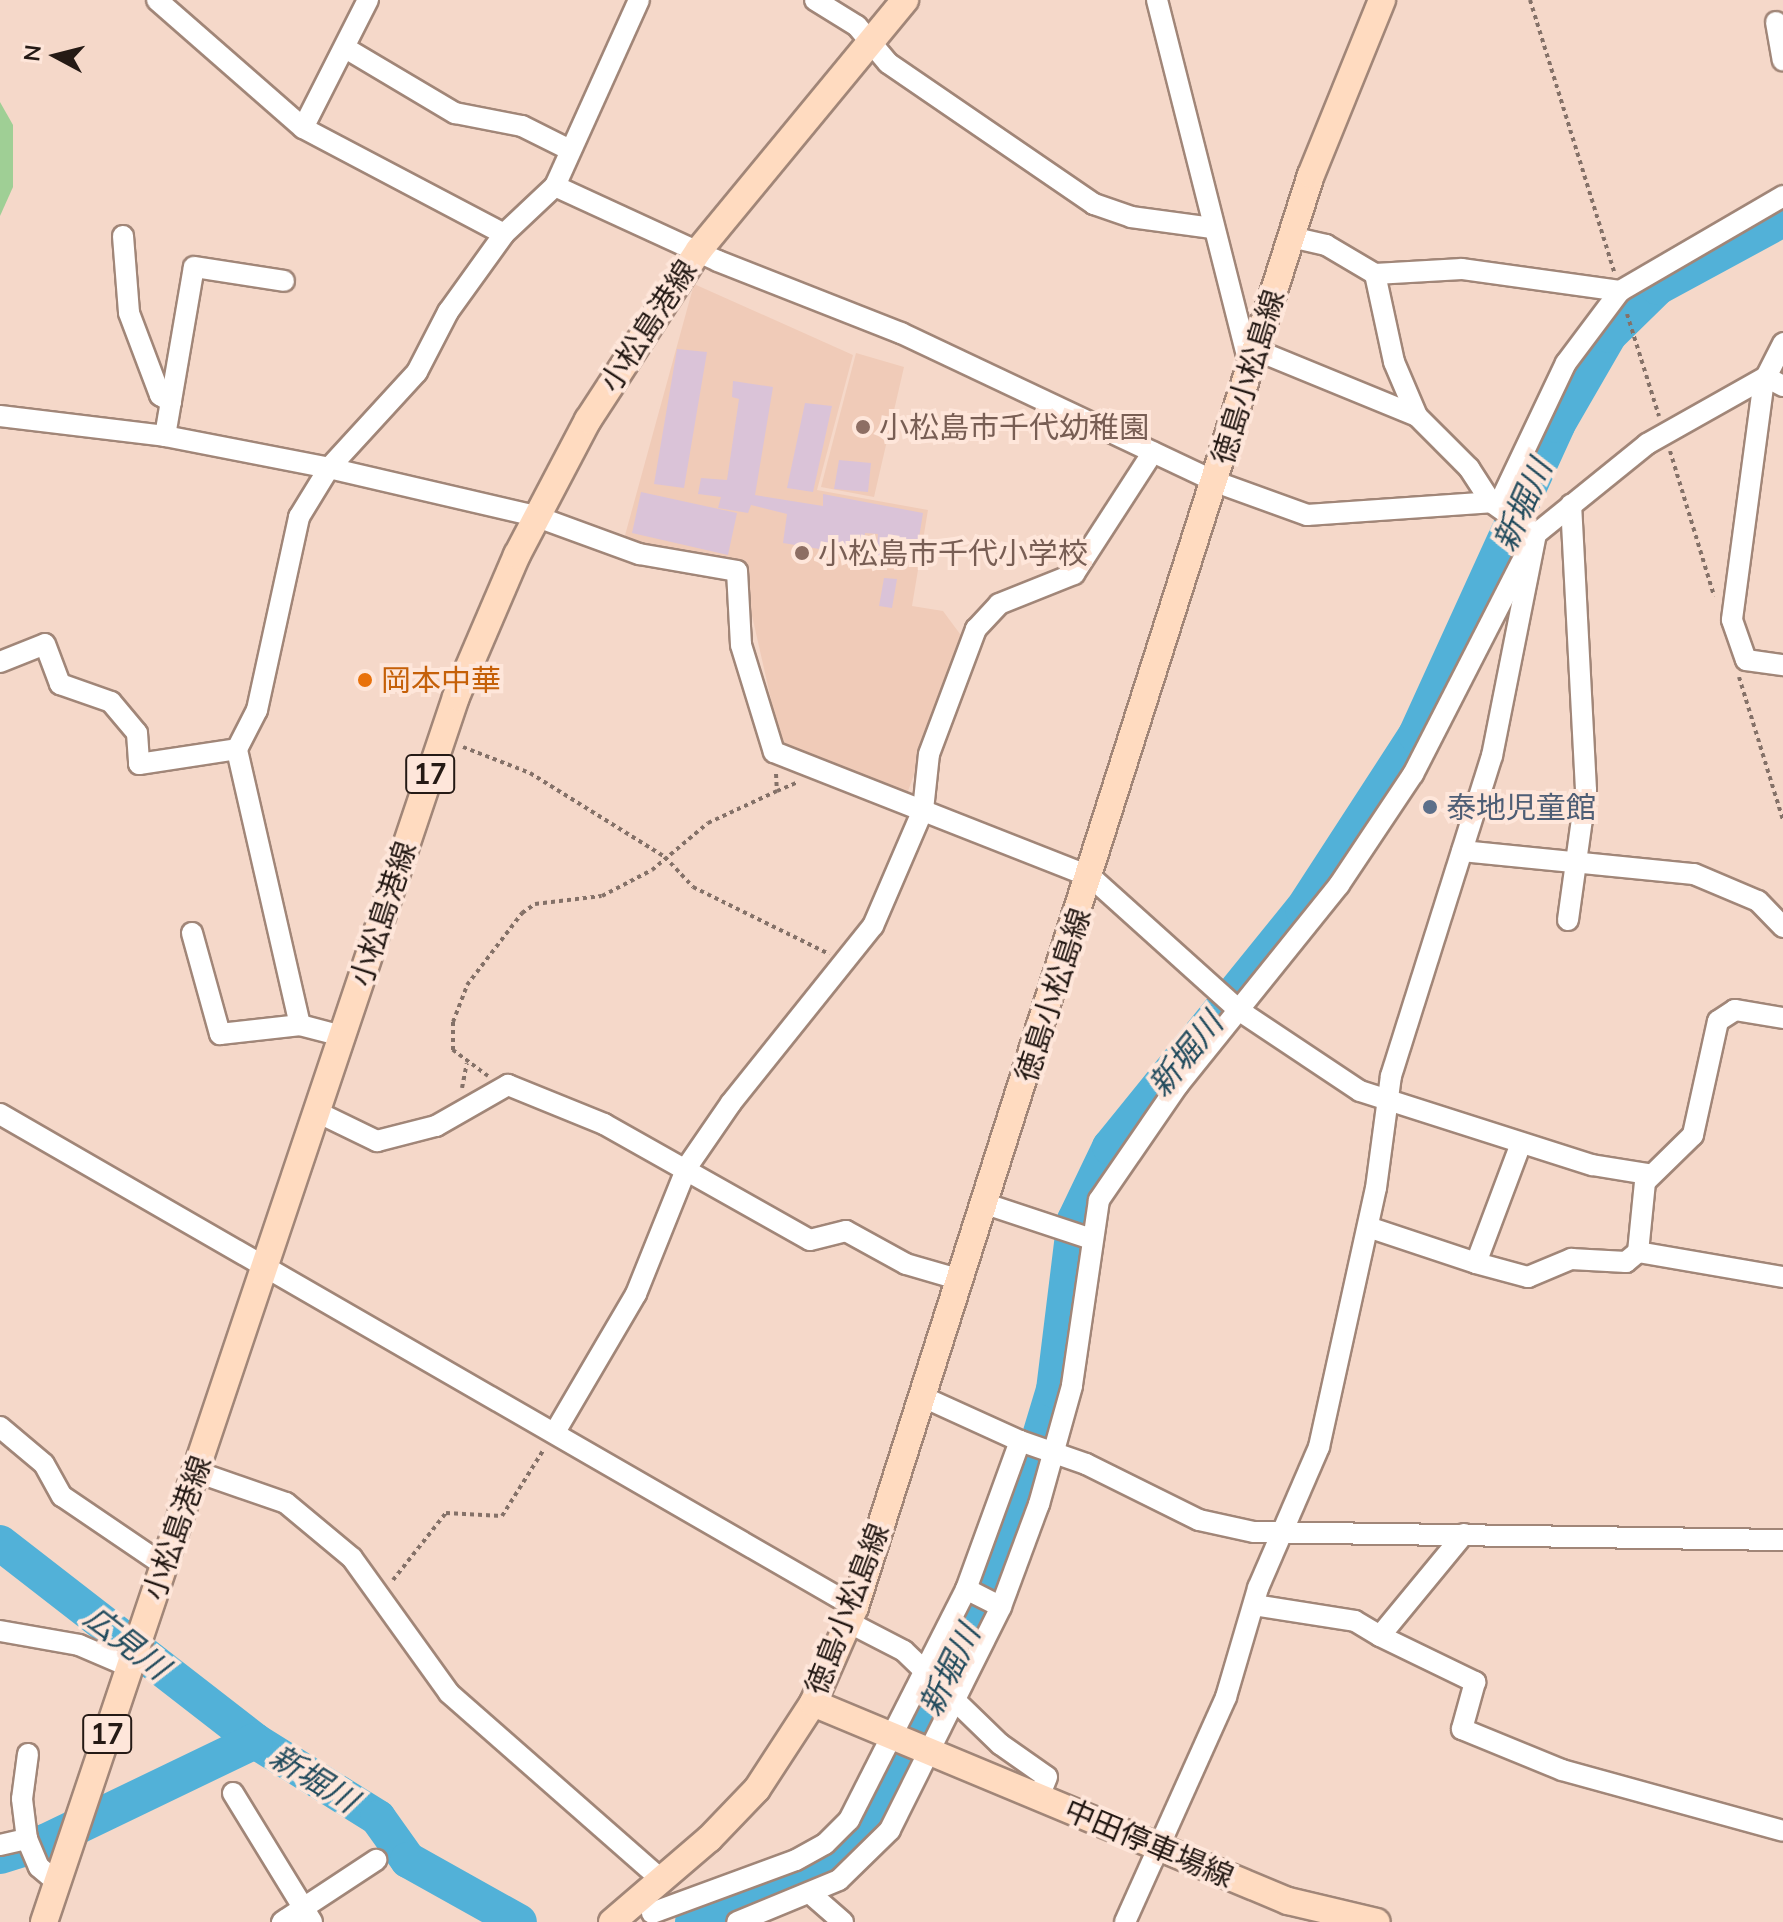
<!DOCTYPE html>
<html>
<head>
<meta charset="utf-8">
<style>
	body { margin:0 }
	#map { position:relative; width:1783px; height:1922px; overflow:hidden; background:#f5d8c9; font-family:Mulish,"Noto Sans JP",sans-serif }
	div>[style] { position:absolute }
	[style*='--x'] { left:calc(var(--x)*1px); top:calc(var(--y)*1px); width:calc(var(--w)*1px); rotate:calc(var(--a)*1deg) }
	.built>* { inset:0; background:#f0cbb8 }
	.green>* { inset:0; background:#9fcf95 }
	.river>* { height:36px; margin:-18px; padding:0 18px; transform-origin:18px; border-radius:18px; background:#52b1d8 }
	.building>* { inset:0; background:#dac3d8 }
	.path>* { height:4px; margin-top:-2px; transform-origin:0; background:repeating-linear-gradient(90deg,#847168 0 4px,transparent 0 8px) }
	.roads { filter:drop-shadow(2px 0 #a18678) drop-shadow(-2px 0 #a18678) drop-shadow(0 2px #a18678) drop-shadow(0 -2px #a18678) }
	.minor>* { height:20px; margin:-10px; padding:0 10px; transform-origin:10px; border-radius:10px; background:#fff }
	.major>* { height:26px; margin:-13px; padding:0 13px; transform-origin:13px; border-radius:13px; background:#ffdbc0 }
	.dots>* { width:22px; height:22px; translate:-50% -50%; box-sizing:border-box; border:4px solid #fee6da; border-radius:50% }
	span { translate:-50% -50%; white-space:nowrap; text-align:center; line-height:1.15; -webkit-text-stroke:8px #fee6da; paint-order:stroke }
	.shield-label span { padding:2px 6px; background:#fee6da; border:2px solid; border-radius:6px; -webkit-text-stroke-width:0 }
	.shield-label { font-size:28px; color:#251a15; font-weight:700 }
	.street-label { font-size:30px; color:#251a15 }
	.education-label { font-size:30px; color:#785e54 }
	.left { translate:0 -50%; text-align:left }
	.food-label { font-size:30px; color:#c56008 }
	.service-label { font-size:30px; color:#4e5e75 }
	.water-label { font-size:32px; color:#224b5d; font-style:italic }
	.north { position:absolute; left:16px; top:16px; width:80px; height:80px; -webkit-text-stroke:6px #fee6da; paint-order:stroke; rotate:277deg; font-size:22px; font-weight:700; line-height:32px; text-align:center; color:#251a15 }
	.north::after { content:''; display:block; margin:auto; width:28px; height:36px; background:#251a15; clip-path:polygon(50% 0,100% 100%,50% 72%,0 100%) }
</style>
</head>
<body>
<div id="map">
	<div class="built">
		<i style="clip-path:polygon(694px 284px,853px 355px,817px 490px,928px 510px,912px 606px,943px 611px,963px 638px,907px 794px,782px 748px,741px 567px,624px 539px)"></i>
		<i style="clip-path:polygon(856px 353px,904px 367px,874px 497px,821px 487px)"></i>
	</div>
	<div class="green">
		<i style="clip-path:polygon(0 102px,13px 125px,13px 187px,0 216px)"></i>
	</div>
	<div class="river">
		<i style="--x:0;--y:1543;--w:323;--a:37.8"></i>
		<i style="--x:255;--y:1741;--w:145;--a:32"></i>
		<i style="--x:378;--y:1818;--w:52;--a:54.5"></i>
		<i style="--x:408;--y:1860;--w:127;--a:29.2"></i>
		<i style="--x:0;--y:1856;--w:47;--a:-17.3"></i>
		<i style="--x:45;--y:1842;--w:233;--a:-25.7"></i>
		<i style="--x:693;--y:1922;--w:168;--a:-24.6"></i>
		<i style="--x:846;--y:1852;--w:44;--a:-50.5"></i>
		<i style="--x:874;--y:1818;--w:307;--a:-64.1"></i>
		<i style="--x:1008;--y:1542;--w:159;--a:-73.2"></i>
		<i style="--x:1054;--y:1390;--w:171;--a:-83"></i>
		<i style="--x:1075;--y:1220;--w:81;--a:-64.4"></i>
		<i style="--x:1110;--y:1147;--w:306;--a:-51"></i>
		<i style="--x:1303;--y:909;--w:207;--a:-57"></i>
		<i style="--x:1416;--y:735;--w:341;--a:-65.5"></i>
		<i style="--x:1557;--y:425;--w:104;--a:-60"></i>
		<i style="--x:1609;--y:335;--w:69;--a:-44.4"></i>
		<i style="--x:1658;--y:287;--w:142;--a:-28.5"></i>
	</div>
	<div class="building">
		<i style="clip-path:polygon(677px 349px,707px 352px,684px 488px,654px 484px)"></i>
		<i style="clip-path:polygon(733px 381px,773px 387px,755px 495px,823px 506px,823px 494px,923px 513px,915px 563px,876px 559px,878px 534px,865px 533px,862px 556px,783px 543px,787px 514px,751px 505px,748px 513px,718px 508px,721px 497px,698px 494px,701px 478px,727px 480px,739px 399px,732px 397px)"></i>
		<i style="clip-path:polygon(805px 403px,832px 406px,813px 492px,787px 488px)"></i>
		<i style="clip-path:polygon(839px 460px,871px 463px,868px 492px,834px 489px)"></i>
		<i style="clip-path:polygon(641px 492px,737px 513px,728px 555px,632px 533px)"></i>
		<i style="clip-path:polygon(884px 578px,897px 579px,892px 608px,879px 606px)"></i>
	</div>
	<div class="path">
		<i style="--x:1530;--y:0;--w:284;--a:72.8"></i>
		<i style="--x:1627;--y:314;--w:107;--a:72.6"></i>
		<i style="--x:1670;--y:451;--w:152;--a:73.1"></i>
		<i style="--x:1739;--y:677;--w:150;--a:72.9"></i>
		<i style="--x:463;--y:747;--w:72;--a:21.2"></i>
		<i style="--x:530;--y:773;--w:159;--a:31.9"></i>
		<i style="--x:665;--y:857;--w:41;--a:47"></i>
		<i style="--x:693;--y:887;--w:152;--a:26.2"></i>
		<i style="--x:776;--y:774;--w:17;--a:87"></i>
		<i style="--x:777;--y:791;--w:23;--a:-23"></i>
		<i style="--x:488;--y:1076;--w:44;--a:-143.4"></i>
		<i style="--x:453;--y:1050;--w:28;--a:-90"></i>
		<i style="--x:453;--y:1022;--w:40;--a:-69"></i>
		<i style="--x:467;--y:985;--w:91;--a:-52.6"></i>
		<i style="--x:522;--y:913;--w:16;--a:-35"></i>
		<i style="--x:535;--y:904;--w:67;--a:-6.8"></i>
		<i style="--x:602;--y:896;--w:56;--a:-27.5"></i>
		<i style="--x:652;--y:870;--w:73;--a:-40"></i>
		<i style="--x:708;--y:823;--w:76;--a:-24.9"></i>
		<i style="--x:462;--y:1088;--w:25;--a:-79"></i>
		<i style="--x:393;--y:1580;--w:85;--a:-51.7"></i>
		<i style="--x:446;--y:1513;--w:56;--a:3.1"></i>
		<i style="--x:502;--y:1516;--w:79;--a:-57.9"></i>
	</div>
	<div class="roads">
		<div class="minor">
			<i style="--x:157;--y:0;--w:194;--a:41.2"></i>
			<i style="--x:303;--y:128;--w:227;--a:27.8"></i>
			<i style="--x:815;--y:0;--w:49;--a:31.8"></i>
			<i style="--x:857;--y:26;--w:48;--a:50"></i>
			<i style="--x:888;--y:63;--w:250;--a:34.4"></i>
			<i style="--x:1094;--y:204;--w:39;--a:19"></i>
			<i style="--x:1131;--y:217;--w:82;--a:7.7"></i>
			<i style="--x:1157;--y:0;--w:380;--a:75.8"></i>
			<i style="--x:1776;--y:22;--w:39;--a:80"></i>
			<i style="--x:347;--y:49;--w:126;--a:30.7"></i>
			<i style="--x:455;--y:113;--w:68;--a:11"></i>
			<i style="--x:522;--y:126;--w:54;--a:26.6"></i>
			<i style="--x:303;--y:128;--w:144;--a:-63.1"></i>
			<i style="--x:555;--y:186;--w:179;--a:24.7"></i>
			<i style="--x:718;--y:261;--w:197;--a:21.5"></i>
			<i style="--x:901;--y:333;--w:348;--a:25.3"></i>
			<i style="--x:1216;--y:482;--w:97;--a:19.9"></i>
			<i style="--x:1307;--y:515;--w:184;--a:-4"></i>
			<i style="--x:1491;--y:502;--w:55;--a:35.4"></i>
			<i style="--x:1536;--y:534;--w:270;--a:117.1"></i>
			<i style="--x:1413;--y:774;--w:133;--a:123.7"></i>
			<i style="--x:1339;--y:885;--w:257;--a:128.8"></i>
			<i style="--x:1178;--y:1085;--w:140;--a:124.5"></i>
			<i style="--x:1099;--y:1200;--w:188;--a:98.3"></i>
			<i style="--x:1072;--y:1386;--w:123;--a:105.6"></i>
			<i style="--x:1039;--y:1504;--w:110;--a:110.3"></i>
			<i style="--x:1001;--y:1607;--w:249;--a:116.5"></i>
			<i style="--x:890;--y:1830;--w:71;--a:135.6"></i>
			<i style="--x:839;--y:1880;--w:110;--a:157.6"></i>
			<i style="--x:123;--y:236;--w:77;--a:85.5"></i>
			<i style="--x:129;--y:313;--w:88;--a:69.3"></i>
			<i style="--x:160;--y:395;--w:13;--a:32"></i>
			<i style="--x:1291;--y:237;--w:36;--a:13"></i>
			<i style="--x:1326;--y:245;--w:57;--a:30.6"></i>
			<i style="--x:1375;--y:274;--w:90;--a:77.8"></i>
			<i style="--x:1394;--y:362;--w:59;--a:66.9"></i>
			<i style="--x:1375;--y:274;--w:87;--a:-3.3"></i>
			<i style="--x:1462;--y:269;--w:160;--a:7.9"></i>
			<i style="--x:1620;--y:291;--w:189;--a:-30.2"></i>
			<i style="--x:1256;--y:350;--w:174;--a:22.3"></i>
			<i style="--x:1417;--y:416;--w:74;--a:45"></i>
			<i style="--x:1469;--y:468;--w:40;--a:57.1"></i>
			<i style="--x:1783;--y:386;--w:19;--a:-152"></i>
			<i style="--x:1766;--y:377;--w:10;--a:107"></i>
			<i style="--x:1763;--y:387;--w:235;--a:97.6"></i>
			<i style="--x:1732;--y:620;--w:42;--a:70.7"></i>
			<i style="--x:1746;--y:660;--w:37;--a:8"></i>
			<i style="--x:0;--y:416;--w:166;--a:6.9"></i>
			<i style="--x:165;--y:436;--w:167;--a:11"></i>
			<i style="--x:329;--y:468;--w:212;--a:13.1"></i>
			<i style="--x:535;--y:516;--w:111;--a:20.1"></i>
			<i style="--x:639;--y:554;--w:99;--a:9.8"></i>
			<i style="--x:737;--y:571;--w:74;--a:86.9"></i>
			<i style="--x:741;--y:645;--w:112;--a:72.9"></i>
			<i style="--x:774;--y:752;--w:341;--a:21.5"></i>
			<i style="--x:1091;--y:877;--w:200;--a:42"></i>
			<i style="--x:1240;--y:1011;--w:144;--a:33.7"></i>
			<i style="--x:1360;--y:1091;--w:244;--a:17.7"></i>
			<i style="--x:1592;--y:1165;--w:57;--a:9.1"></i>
			<i style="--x:165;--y:436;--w:171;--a:-80.3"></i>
			<i style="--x:194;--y:267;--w:91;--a:8.8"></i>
			<i style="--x:1498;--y:506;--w:158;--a:-64.6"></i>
			<i style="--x:1566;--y:363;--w:90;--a:-53.1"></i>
			<i style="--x:0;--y:662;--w:48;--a:-21.8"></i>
			<i style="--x:45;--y:644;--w:43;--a:69.4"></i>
			<i style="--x:60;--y:684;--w:54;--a:19.4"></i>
			<i style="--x:111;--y:702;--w:40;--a:50"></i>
			<i style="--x:137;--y:733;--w:31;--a:86"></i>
			<i style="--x:139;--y:764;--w:99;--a:-8.7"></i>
			<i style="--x:1462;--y:851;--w:233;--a:5.7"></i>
			<i style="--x:1694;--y:874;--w:69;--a:22.9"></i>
			<i style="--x:1758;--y:901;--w:36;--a:46"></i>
			<i style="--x:1568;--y:920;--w:131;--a:-82.1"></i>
			<i style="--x:1586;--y:790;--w:286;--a:-93"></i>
			<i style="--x:192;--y:933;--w:105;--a:74.5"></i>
			<i style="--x:220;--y:1034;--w:81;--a:-6.4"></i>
			<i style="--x:300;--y:1025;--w:43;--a:14.7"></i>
			<i style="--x:1783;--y:1018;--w:49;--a:-170.5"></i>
			<i style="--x:1735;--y:1010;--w:20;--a:147"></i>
			<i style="--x:1718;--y:1021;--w:117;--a:102.4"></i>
			<i style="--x:1693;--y:1135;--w:67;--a:135.6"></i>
			<i style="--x:1645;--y:1182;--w:70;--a:95.7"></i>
			<i style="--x:1638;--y:1252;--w:147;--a:9.8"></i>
			<i style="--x:300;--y:1025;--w:283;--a:-102.9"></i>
			<i style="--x:237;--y:749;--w:44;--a:-62.9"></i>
			<i style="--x:257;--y:710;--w:198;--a:-77.7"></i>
			<i style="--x:299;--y:517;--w:57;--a:-58.5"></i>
			<i style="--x:329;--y:468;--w:130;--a:-47.5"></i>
			<i style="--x:417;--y:372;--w:68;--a:-62.7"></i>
			<i style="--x:448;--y:312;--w:96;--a:-54.3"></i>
			<i style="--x:504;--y:234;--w:70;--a:-43.3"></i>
			<i style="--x:555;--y:186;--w:204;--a:-65.7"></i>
			<i style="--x:317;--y:1112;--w:67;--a:25.8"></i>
			<i style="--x:377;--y:1141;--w:61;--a:-14.3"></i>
			<i style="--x:436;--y:1126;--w:83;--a:-29.7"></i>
			<i style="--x:508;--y:1085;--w:104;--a:22.1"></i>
			<i style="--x:604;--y:1124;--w:236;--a:29.4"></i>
			<i style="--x:810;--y:1240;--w:37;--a:-14"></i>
			<i style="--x:846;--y:1231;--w:68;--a:28.8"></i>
			<i style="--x:906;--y:1264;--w:57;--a:16.2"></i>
			<i style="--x:0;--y:1114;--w:987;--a:29.97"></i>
			<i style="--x:986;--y:1204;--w:108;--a:18.3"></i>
			<i style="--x:1368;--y:1227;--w:114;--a:18.4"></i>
			<i style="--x:1476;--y:1263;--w:128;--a:-69.4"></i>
			<i style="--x:1476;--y:1263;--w:54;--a:15.1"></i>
			<i style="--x:1528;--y:1277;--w:47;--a:-22.7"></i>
			<i style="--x:1571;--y:1259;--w:55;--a:3.1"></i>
			<i style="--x:1626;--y:1262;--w:16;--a:-40"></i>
			<i style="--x:921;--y:1396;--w:109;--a:24.4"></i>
			<i style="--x:1020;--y:1441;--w:158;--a:110"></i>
			<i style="--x:966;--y:1589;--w:39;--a:27"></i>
			<i style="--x:0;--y:1427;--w:57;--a:40.1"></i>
			<i style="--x:44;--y:1464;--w:37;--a:61"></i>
			<i style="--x:62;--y:1496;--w:125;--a:34.2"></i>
			<i style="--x:555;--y:1432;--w:160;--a:-59.6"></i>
			<i style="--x:636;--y:1294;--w:137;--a:-68.1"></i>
			<i style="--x:687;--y:1167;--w:78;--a:-55.5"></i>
			<i style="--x:731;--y:1103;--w:227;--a:-51.3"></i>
			<i style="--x:873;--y:926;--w:126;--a:-66.7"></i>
			<i style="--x:923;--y:810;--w:56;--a:-83.9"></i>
			<i style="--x:929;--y:754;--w:134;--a:-69.4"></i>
			<i style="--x:976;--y:629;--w:34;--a:-47"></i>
			<i style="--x:999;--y:604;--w:81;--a:-21.8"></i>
			<i style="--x:1074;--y:574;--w:145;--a:-57.1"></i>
			<i style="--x:1020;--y:1441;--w:70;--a:19.2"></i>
			<i style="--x:1086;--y:1464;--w:126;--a:26.4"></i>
			<i style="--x:1199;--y:1520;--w:56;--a:12.3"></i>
			<i style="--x:1254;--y:1532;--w:529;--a:0.87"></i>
			<i style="--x:197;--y:1472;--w:94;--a:19.2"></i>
			<i style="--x:286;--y:1503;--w:86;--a:39.8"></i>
			<i style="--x:352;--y:1558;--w:166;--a:54.3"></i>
			<i style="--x:449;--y:1693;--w:285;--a:41.3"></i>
			<i style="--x:1464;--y:1534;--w:132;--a:129.5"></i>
			<i style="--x:1380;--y:1636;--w:106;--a:25.8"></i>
			<i style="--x:1475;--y:1682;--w:49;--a:105.5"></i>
			<i style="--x:1462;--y:1729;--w:108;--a:22.3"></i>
			<i style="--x:1562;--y:1770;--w:229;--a:15.4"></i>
			<i style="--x:1254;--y:1605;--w:102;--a:9"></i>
			<i style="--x:1355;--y:1621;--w:29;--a:31"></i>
			<i style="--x:848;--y:1622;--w:63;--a:27.4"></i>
			<i style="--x:904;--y:1651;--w:134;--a:44.1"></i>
			<i style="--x:1000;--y:1744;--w:57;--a:35.1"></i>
			<i style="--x:1047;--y:1777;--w:22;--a:112"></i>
			<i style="--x:0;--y:1631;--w:80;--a:10"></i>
			<i style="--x:79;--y:1645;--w:56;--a:23.3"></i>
			<i style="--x:28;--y:1754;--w:45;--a:97.6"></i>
			<i style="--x:22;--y:1799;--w:40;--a:82.9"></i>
			<i style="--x:27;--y:1839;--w:30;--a:67"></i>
			<i style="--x:39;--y:1867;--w:23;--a:40"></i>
			<i style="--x:233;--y:1793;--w:151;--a:58.5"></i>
			<i style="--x:0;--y:1845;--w:28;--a:-13"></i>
			<i style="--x:812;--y:1895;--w:41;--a:41.1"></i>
			<i style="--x:652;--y:1913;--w:153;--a:-20.2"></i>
			<i style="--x:796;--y:1860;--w:33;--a:-29"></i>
			<i style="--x:825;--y:1844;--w:34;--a:-45"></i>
			<i style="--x:849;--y:1820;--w:259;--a:-63.1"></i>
			<i style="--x:282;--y:1922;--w:113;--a:-33.4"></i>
			<i style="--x:1125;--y:1922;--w:247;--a:-65.8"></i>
			<i style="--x:1226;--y:1697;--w:114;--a:-73.6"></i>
			<i style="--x:1258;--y:1588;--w:154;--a:-66.6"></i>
			<i style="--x:1319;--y:1447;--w:265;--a:-77.6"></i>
			<i style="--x:1376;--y:1188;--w:113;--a:-82.4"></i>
			<i style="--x:1391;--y:1076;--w:336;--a:-72.5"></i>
			<i style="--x:1492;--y:756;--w:226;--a:-78.8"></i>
			<i style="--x:1536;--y:534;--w:143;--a:-39"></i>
			<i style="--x:1647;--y:444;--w:137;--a:-29.4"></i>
			<i style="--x:1766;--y:377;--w:38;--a:-63"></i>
		</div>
		<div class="major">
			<i style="--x:813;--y:1703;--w:515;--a:22.63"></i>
			<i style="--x:1288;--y:1901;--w:91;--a:13.3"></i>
			<i style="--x:44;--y:1922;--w:1292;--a:-71.41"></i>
			<i style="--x:456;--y:697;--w:155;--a:-66.8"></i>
			<i style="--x:517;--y:555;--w:153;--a:-62.3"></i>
			<i style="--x:588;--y:420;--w:203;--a:-56.9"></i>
			<i style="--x:699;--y:250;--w:324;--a:-50.5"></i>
			<i style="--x:612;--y:1922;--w:128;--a:-40.6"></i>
			<i style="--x:709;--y:1839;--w:69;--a:-46.2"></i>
			<i style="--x:757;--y:1789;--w:103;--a:-56.9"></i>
			<i style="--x:813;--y:1703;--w:105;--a:-66.4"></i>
			<i style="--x:855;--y:1607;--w:1503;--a:-72.34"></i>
			<i style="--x:1311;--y:175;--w:189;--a:-67.9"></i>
		</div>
	</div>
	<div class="dots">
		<i style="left:863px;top:427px;background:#8d6e63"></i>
		<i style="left:802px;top:553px;background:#8d6e63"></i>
		<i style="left:365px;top:680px;background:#e8710a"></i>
		<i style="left:1430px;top:807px;background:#5c6f8a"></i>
	</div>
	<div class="shield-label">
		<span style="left:430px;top:774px">17</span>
		<span style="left:107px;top:1734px">17</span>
	</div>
	<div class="street-label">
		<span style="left:648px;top:326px;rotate:-57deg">小松島港線</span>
		<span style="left:1248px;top:377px;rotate:-73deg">徳島小松島線</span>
		<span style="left:383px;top:914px;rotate:-72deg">小松島港線</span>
		<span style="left:1053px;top:995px;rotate:-72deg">徳島小松島線</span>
		<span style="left:177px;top:1528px;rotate:-71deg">小松島港線</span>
		<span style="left:847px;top:1609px;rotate:-69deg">徳島小松島線</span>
		<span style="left:1149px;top:1843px;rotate:23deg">中田停車場線</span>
	</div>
	<div class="education-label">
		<span class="left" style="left:879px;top:427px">小松島市千代幼稚園</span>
		<span class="left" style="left:818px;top:553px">小松島市千代小学校</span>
	</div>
	<div class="food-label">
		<span class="left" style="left:381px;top:680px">岡本中華</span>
	</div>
	<div class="service-label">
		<span class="left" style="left:1446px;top:807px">泰地児童館</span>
	</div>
	<div class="water-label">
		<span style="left:1522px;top:505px;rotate:-66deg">新堀川</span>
		<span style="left:1185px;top:1054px;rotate:-51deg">新堀川</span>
		<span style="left:127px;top:1642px;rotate:38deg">広見川</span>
		<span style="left:949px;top:1670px;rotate:-64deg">新堀川</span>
		<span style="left:314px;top:1778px;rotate:32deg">新堀川</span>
	</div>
	<div class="north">N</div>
</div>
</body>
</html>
